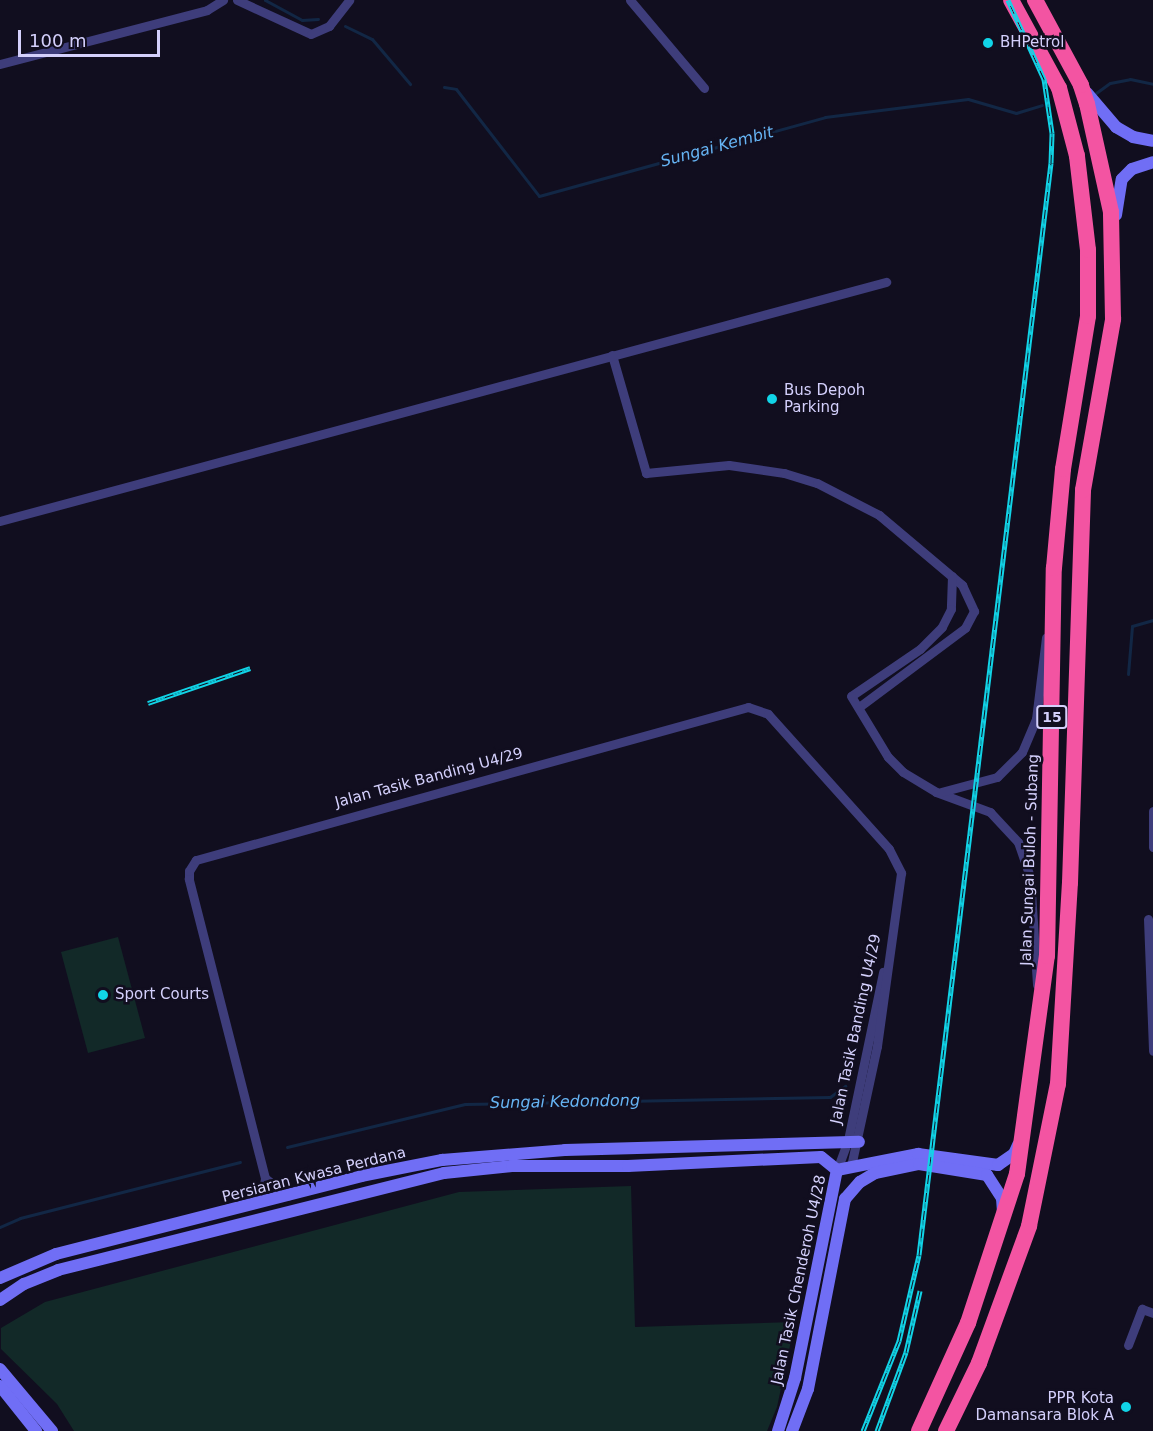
<!DOCTYPE html>
<html>
<head>
<meta charset="utf-8">
<style>
	body { margin:0 }
	#map { position:relative; width:1153px; height:1431px; overflow:hidden; background:#110e1f; font-family:"DejaVu Sans",sans-serif }
	div>[style] { position:absolute }
	[style*='--x'] { left:calc(var(--x)*1px); top:calc(var(--y)*1px); width:calc(var(--w)*1px); rotate:calc(var(--a)*1deg) }
	.green>* { inset:0; background:#122928 }
	.stream>* { height:3px; margin:-1.5px; padding:0 1.5px; transform-origin:1.5px; border-radius:1.5px; background:#122745 }
	.street>* { height:9px; margin:-4.5px; padding:0 4.5px; transform-origin:4.5px; border-radius:4.5px; background:#3e3d7b }
	.secondary>* { height:12px; margin:-6px; padding:0 6px; transform-origin:6px; border-radius:6px; background:#706ef5 }
	.highway>* { height:16px; margin:-8px; padding:0 8px; transform-origin:8px; border-radius:8px; background:#f354a2 }
	.rail>* { height:5px; margin-top:-2.5px; transform-origin:0; background:repeating-linear-gradient(90deg,#110e1f 0 9px,#11d4e7 0 18px); box-sizing:border-box; border-block:2px solid #11d4e7 }
	.dots>* { width:16px; height:16px; translate:-50% -50%; box-sizing:border-box; border:3px solid #110e1f; border-radius:50% }
	span { translate:-50% -50%; white-space:nowrap; text-align:center; line-height:1.15; -webkit-text-stroke:5px #110e1f; paint-order:stroke }
	.shield-label span { padding:2px 4px; background:#110e1f; border:2px solid; border-radius:4px; -webkit-text-stroke-width:0 }
	.shield-label { font-size:14px; color:#d4d0fc; font-weight:700 }
	.poi-label { font-size:15px; color:#d4d0fc }
	.left { translate:0 -50%; text-align:left }
	.right { translate:-100% -50%; text-align:right }
	.street-label { font-size:15px; color:#d4d0fc }
	.water-label { font-size:16px; color:#66b4f4; font-style:italic }
	.scale { position:absolute; left:18px; top:30px; width:142px; height:27px; box-sizing:border-box; border:3px solid #d4d0fc; border-top:0; padding-left:8px; font-size:18px; line-height:21px; white-space:nowrap; color:#d4d0fc; -webkit-text-stroke:4px #110e1f; paint-order:stroke }
</style>
</head>
<body>
<div id="map">
	<div class="green">
		<i style="clip-path:polygon(118px 937px,145px 1038px,88px 1053px,61px 952px)"></i>
		<i style="clip-path:polygon(631px 1186px,635px 1327px,795px 1322px,777px 1407px,767px 1431px,74px 1431px,57px 1404px,1px 1349px,1px 1328px,45px 1302px,459px 1192px)"></i>
	</div>
	<div class="stream">
		<i style="--x:265;--y:0;--w:42;--a:28.4"></i>
		<i style="--x:302;--y:20;--w:16;--a:-4"></i>
		<i style="--x:345;--y:26;--w:30;--a:26"></i>
		<i style="--x:372;--y:39;--w:59;--a:49.8"></i>
		<i style="--x:444;--y:87;--w:12;--a:9"></i>
		<i style="--x:456;--y:89;--w:135;--a:52.2"></i>
		<i style="--x:539;--y:196;--w:297;--a:-15.4"></i>
		<i style="--x:825;--y:117;--w:144;--a:-7.2"></i>
		<i style="--x:968;--y:99;--w:50;--a:16.3"></i>
		<i style="--x:1016;--y:113;--w:27;--a:-17"></i>
		<i style="--x:1096;--y:93;--w:17;--a:-36"></i>
		<i style="--x:1110;--y:83;--w:20;--a:-11"></i>
		<i style="--x:1130;--y:79;--w:24;--a:12"></i>
		<i style="--x:1128;--y:674;--w:48;--a:-85.2"></i>
		<i style="--x:1132;--y:626;--w:22;--a:-16"></i>
		<i style="--x:287;--y:1147;--w:183;--a:-13.6"></i>
		<i style="--x:465;--y:1104;--w:365;--a:-1.1"></i>
		<i style="--x:830;--y:1097;--w:19;--a:-36"></i>
		<i style="--x:0;--y:1227;--w:22;--a:-24"></i>
		<i style="--x:20;--y:1218;--w:227;--a:-14.3"></i>
	</div>
	<div class="street">
		<i style="--x:237;--y:0;--w:81;--a:24.7"></i>
		<i style="--x:311;--y:34;--w:20;--a:-24"></i>
		<i style="--x:329;--y:26;--w:33;--a:-52"></i>
		<i style="--x:630;--y:0;--w:115;--a:49.9"></i>
		<i style="--x:0;--y:64;--w:214;--a:-14.6"></i>
		<i style="--x:207;--y:10;--w:19;--a:-32"></i>
		<i style="--x:612;--y:355;--w:123;--a:73.9"></i>
		<i style="--x:646;--y:473;--w:83;--a:-5.5"></i>
		<i style="--x:729;--y:465;--w:56;--a:8.3"></i>
		<i style="--x:784;--y:473;--w:34;--a:17"></i>
		<i style="--x:817;--y:483;--w:70;--a:27.3"></i>
		<i style="--x:879;--y:515;--w:109;--a:40.1"></i>
		<i style="--x:962;--y:585;--w:29;--a:65"></i>
		<i style="--x:974;--y:611;--w:19;--a:118"></i>
		<i style="--x:965;--y:628;--w:132;--a:143.3"></i>
		<i style="--x:0;--y:521;--w:918;--a:-15.1"></i>
		<i style="--x:952;--y:576;--w:33;--a:92"></i>
		<i style="--x:951;--y:609;--w:20;--a:117"></i>
		<i style="--x:942;--y:627;--w:31;--a:135"></i>
		<i style="--x:920;--y:649;--w:83;--a:145.7"></i>
		<i style="--x:851;--y:696;--w:71;--a:58.8"></i>
		<i style="--x:888;--y:757;--w:21;--a:45"></i>
		<i style="--x:903;--y:772;--w:39;--a:31"></i>
		<i style="--x:936;--y:792;--w:58;--a:20.3"></i>
		<i style="--x:990;--y:812;--w:41;--a:47"></i>
		<i style="--x:1018;--y:842;--w:36;--a:71"></i>
		<i style="--x:1030;--y:876;--w:109;--a:86.3"></i>
		<i style="--x:941;--y:792;--w:58;--a:-15"></i>
		<i style="--x:997;--y:777;--w:35;--a:-45"></i>
		<i style="--x:1022;--y:752;--w:36;--a:-67"></i>
		<i style="--x:1036;--y:719;--w:82;--a:-83"></i>
		<i style="--x:1153;--y:811;--w:36;--a:90"></i>
		<i style="--x:1148;--y:919;--w:132;--a:87.8"></i>
		<i style="--x:837;--y:1170;--w:32;--a:-70"></i>
		<i style="--x:848;--y:1140;--w:172;--a:-78.2"></i>
		<i style="--x:265;--y:1178;--w:29;--a:38"></i>
		<i style="--x:255;--y:1202;--w:14;--a:-54"></i>
		<i style="--x:263;--y:1191;--w:13;--a:-81"></i>
		<i style="--x:265;--y:1178;--w:309;--a:-104.3"></i>
		<i style="--x:189;--y:879;--w:8;--a:-90"></i>
		<i style="--x:189;--y:871;--w:13;--a:-58"></i>
		<i style="--x:196;--y:860;--w:573;--a:-15.49"></i>
		<i style="--x:748;--y:707;--w:21;--a:19"></i>
		<i style="--x:768;--y:714;--w:181;--a:48.1"></i>
		<i style="--x:889;--y:849;--w:27;--a:63"></i>
		<i style="--x:901;--y:873;--w:175;--a:97.9"></i>
		<i style="--x:877;--y:1046;--w:123;--a:102.2"></i>
		<i style="--x:1128;--y:1345;--w:39;--a:-69"></i>
		<i style="--x:1142;--y:1309;--w:12;--a:20"></i>
	</div>
	<div class="secondary">
		<i style="--x:1087;--y:93;--w:45;--a:49.5"></i>
		<i style="--x:1116;--y:127;--w:20;--a:30"></i>
		<i style="--x:1133;--y:137;--w:20;--a:11"></i>
		<i style="--x:1116;--y:215;--w:36;--a:-81"></i>
		<i style="--x:1122;--y:179;--w:14;--a:-45"></i>
		<i style="--x:1132;--y:169;--w:22;--a:-18"></i>
		<i style="--x:837;--y:1170;--w:83;--a:-11.2"></i>
		<i style="--x:918;--y:1154;--w:81;--a:7.8"></i>
		<i style="--x:998;--y:1165;--w:19;--a:-35"></i>
		<i style="--x:1014;--y:1154;--w:10;--a:-66"></i>
		<i style="--x:0;--y:1278;--w:61;--a:-23.2"></i>
		<i style="--x:56;--y:1254;--w:315;--a:-14.3"></i>
		<i style="--x:361;--y:1176;--w:83;--a:-11.2"></i>
		<i style="--x:442;--y:1160;--w:123;--a:-4.6"></i>
		<i style="--x:565;--y:1150;--w:294;--a:-1.6"></i>
		<i style="--x:0;--y:1300;--w:29;--a:-34"></i>
		<i style="--x:24;--y:1284;--w:37;--a:-22"></i>
		<i style="--x:58;--y:1270;--w:398;--a:-14.1"></i>
		<i style="--x:444;--y:1173;--w:68;--a:-5.9"></i>
		<i style="--x:512;--y:1166;--w:116;--a:0"></i>
		<i style="--x:628;--y:1166;--w:193;--a:-2.7"></i>
		<i style="--x:821;--y:1157;--w:21;--a:39"></i>
		<i style="--x:0;--y:1369;--w:81;--a:50"></i>
		<i style="--x:0;--y:1386;--w:58;--a:51.3"></i>
		<i style="--x:778;--y:1431;--w:56;--a:-72.2"></i>
		<i style="--x:795;--y:1378;--w:212;--a:-78.6"></i>
		<i style="--x:792;--y:1431;--w:45;--a:-69.1"></i>
		<i style="--x:808;--y:1389;--w:194;--a:-79"></i>
		<i style="--x:845;--y:1199;--w:23;--a:-49"></i>
		<i style="--x:860;--y:1182;--w:17;--a:-31"></i>
		<i style="--x:875;--y:1173;--w:45;--a:-11.6"></i>
		<i style="--x:919;--y:1164;--w:69;--a:9.2"></i>
		<i style="--x:987;--y:1175;--w:27;--a:57"></i>
		<i style="--x:1002;--y:1198;--w:15;--a:86"></i>
	</div>
	<div class="highway">
		<i style="--x:919;--y:1431;--w:119;--a:-65.6"></i>
		<i style="--x:968;--y:1323;--w:157;--a:-71.8"></i>
		<i style="--x:1017;--y:1174;--w:220;--a:-82.2"></i>
		<i style="--x:1047;--y:956;--w:388;--a:-89"></i>
		<i style="--x:1054;--y:568;--w:99;--a:-84.8"></i>
		<i style="--x:1063;--y:469;--w:155;--a:-80.7"></i>
		<i style="--x:1088;--y:316;--w:66;--a:-90"></i>
		<i style="--x:1088;--y:250;--w:95;--a:-96.7"></i>
		<i style="--x:1077;--y:156;--w:70;--a:-104.8"></i>
		<i style="--x:1059;--y:88;--w:100;--a:-118.6"></i>
		<i style="--x:946;--y:1431;--w:76;--a:-64.1"></i>
		<i style="--x:979;--y:1363;--w:146;--a:-69.9"></i>
		<i style="--x:1029;--y:1226;--w:145;--a:-78.5"></i>
		<i style="--x:1058;--y:1084;--w:201;--a:-86.6"></i>
		<i style="--x:1070;--y:883;--w:393;--a:-88.1"></i>
		<i style="--x:1083;--y:490;--w:174;--a:-80"></i>
		<i style="--x:1113;--y:319;--w:107;--a:-91.1"></i>
		<i style="--x:1111;--y:212;--w:111;--a:-102.5"></i>
		<i style="--x:1087;--y:104;--w:20;--a:-108"></i>
		<i style="--x:1081;--y:85;--w:97;--a:-118.4"></i>
	</div>
	<div class="rail">
		<i style="--x:148;--y:703;--w:108;--a:-18.9"></i>
		<i style="--x:863;--y:1431;--w:97;--a:-68.2"></i>
		<i style="--x:899;--y:1341;--w:88;--a:-76.9"></i>
		<i style="--x:919;--y:1255;--w:1100;--a:-83.11"></i>
		<i style="--x:1051;--y:163;--w:30;--a:-88"></i>
		<i style="--x:1052;--y:133;--w:55;--a:-98.4"></i>
		<i style="--x:1044;--y:79;--w:87;--a:-114.5"></i>
		<i style="--x:877;--y:1431;--w:84;--a:-69.8"></i>
		<i style="--x:906;--y:1352;--w:63;--a:-77.1"></i>
	</div>
	<div class="dots">
		<i style="left:988px;top:43px;background:#11d4e7"></i>
		<i style="left:772px;top:399px;background:#11d4e7"></i>
		<i style="left:103px;top:995px;background:#11d4e7"></i>
		<i style="left:1126px;top:1407px;background:#11d4e7"></i>
	</div>
	<div class="shield-label">
		<span style="left:1052px;top:717px">15</span>
	</div>
	<div class="poi-label">
		<span class="left" style="left:1000px;top:43px">BHPetrol</span>
		<span class="left" style="left:784px;top:399px">Bus Depoh<br>Parking</span>
		<span class="left" style="left:115px;top:995px">Sport Courts</span>
		<span class="right" style="left:1114px;top:1407px">PPR Kota<br>Damansara Blok A</span>
	</div>
	<div class="street-label">
		<span style="left:429px;top:778px;rotate:-15deg">Jalan Tasik Banding U4/29</span>
		<span style="left:1030px;top:860px;rotate:-88deg">Jalan Sungai Buloh - Subang</span>
		<span style="left:856px;top:1029px;rotate:-78deg">Jalan Tasik Banding U4/29</span>
		<span style="left:314px;top:1175px;rotate:-14deg">Persiaran Kwasa Perdana</span>
		<span style="left:799px;top:1280px;rotate:-78deg">Jalan Tasik Chenderoh U4/28</span>
	</div>
	<div class="water-label">
		<span style="left:717px;top:147px;rotate:-15deg">Sungai Kembit</span>
		<span style="left:565px;top:1102px;rotate:-1deg">Sungai Kedondong</span>
	</div>
	<div class="scale">100 m</div>
</div>
</body>
</html>
